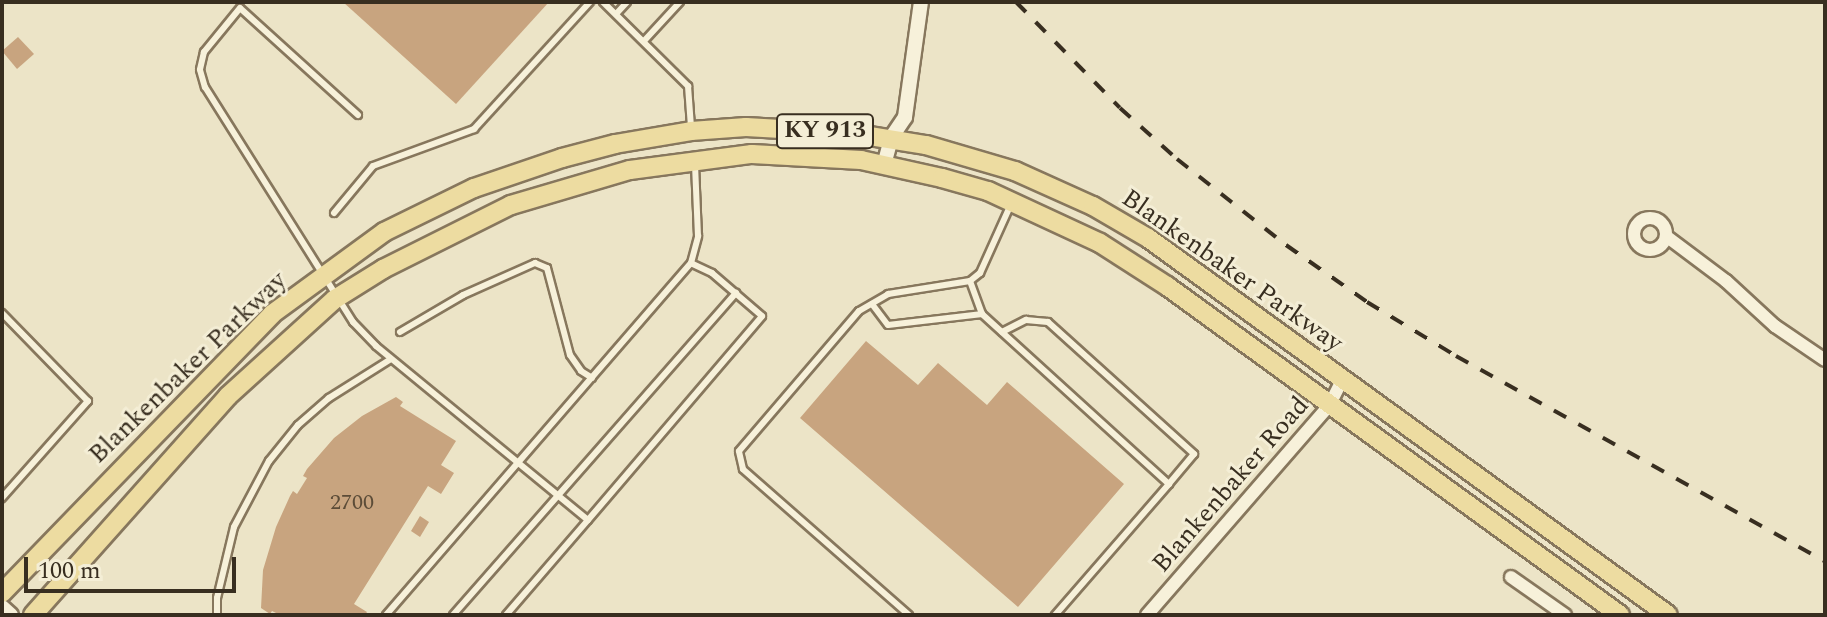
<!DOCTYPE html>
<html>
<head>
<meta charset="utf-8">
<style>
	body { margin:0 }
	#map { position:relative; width:1827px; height:617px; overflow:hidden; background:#ece4c7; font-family:Spectral,serif }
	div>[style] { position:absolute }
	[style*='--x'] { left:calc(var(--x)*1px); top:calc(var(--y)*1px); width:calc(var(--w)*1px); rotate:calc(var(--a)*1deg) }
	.building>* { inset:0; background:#c8a47f }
	.roads { filter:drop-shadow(2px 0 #87775d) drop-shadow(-2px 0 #87775d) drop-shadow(0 2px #87775d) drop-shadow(0 -2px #87775d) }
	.service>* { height:6px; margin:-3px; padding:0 3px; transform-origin:3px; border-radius:3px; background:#f7f1da }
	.minor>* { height:12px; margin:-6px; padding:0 6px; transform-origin:6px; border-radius:6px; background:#f7f1da }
	.minor>.ring { margin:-6px; padding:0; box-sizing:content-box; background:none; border:12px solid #f7f1da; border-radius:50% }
	.tertiary>* { height:14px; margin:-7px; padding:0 7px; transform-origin:7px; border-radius:7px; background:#f7f1da }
	.primary>* { height:18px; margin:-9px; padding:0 9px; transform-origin:9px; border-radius:9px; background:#eddca1 }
	.rail>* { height:4px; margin-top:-2px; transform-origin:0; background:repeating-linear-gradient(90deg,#382e20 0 14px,transparent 0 28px) }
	span { translate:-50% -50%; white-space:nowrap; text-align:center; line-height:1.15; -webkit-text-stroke:6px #f4eed6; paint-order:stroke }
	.number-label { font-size:22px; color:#5c4c38 }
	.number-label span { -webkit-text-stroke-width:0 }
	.shield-label span { padding:2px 6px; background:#f4eed6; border:2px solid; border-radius:6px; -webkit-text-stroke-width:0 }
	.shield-label { font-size:24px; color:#382e20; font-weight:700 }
	.street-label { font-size:26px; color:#382e20 }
	.frame { position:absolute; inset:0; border:4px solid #382e20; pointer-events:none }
	.scale { position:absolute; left:24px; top:557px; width:212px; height:36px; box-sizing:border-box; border:4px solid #382e20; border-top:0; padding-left:10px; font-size:24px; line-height:28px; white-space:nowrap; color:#382e20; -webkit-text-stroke:6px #f4eed6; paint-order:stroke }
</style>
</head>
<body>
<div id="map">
	<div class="building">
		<i style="clip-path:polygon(343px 2px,549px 2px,456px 104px)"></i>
		<i style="clip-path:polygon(18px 37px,34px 54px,17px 69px,2px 51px)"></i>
		<i style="clip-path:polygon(866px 341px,918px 385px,938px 363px,987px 405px,1007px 382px,1124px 484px,1018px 607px,800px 418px)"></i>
		<i style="clip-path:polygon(396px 397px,403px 402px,400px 406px,456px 441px,441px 465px,454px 473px,441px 494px,428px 486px,354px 604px,367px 612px,365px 615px,280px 615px,272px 611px,270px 614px,261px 608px,263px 570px,276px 527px,290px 496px,293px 491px,297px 494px,307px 478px,303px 476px,307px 469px,334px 438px,362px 416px)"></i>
		<i style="clip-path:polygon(420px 516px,429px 522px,420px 537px,411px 531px)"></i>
	</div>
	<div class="roads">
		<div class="service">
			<i style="--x:603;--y:2;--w:120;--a:44.7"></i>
			<i style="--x:688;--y:86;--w:41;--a:85.8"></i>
			<i style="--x:616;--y:14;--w:16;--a:-47"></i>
			<i style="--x:644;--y:41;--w:53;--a:-47.3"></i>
			<i style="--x:358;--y:115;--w:159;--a:-137.8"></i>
			<i style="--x:240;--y:8;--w:57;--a:129.3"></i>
			<i style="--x:204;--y:52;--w:18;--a:103"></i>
			<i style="--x:200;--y:70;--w:18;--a:74"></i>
			<i style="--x:205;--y:87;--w:278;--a:57.8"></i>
			<i style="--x:353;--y:322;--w:33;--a:46"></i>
			<i style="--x:376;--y:346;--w:274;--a:39.4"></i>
			<i style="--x:588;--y:520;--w:268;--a:-49.5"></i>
			<i style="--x:762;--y:316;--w:66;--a:-139.3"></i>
			<i style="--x:712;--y:273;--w:23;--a:-155"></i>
			<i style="--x:334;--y:213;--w:61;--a:-50.3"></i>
			<i style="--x:373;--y:166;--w:108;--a:-20.1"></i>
			<i style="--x:474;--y:129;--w:172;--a:-47.6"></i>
			<i style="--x:970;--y:281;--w:35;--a:70"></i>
			<i style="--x:872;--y:304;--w:26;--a:53"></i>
			<i style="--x:888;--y:325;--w:95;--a:-6.7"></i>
			<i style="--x:982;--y:314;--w:253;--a:42.3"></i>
			<i style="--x:1169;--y:484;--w:174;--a:131"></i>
			<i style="--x:2;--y:313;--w:123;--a:45.7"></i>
			<i style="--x:88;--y:401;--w:130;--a:131.6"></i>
			<i style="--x:400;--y:332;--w:73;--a:-30.4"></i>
			<i style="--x:463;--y:295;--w:79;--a:-24"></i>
			<i style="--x:535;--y:263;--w:13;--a:23"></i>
			<i style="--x:547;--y:268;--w:90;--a:75.2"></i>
			<i style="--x:570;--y:355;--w:19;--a:55"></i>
			<i style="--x:581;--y:371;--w:13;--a:32"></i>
			<i style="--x:1002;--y:332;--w:27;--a:-27"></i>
			<i style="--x:1026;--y:320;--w:22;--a:5"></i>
			<i style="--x:1048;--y:322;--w:197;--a:42.1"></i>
			<i style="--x:1194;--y:454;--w:39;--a:130"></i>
			<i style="--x:217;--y:615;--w:17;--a:-90"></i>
			<i style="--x:217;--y:598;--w:73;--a:-76.5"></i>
			<i style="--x:234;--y:527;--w:75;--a:-62.1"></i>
			<i style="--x:269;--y:461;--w:46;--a:-51.1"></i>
			<i style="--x:298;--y:425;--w:41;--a:-41.1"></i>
			<i style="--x:329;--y:398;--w:73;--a:-32.2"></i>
			<i style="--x:386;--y:615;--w:466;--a:-49.1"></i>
			<i style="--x:691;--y:263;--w:28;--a:-75"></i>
			<i style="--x:698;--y:236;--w:73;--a:-92.4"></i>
			<i style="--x:453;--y:615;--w:429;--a:-48.7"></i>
			<i style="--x:506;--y:615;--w:125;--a:-49.2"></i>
			<i style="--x:909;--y:615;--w:221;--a:-138.7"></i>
			<i style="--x:743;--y:469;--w:18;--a:-103"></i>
			<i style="--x:739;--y:451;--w:184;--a:-49.4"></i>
			<i style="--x:859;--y:311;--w:34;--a:-30"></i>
			<i style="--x:888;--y:294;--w:83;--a:-9"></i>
			<i style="--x:970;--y:281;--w:13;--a:-39"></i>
			<i style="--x:980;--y:273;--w:76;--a:-65.8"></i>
		</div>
		<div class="minor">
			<i class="ring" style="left:1634px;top:218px;width:20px;height:20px"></i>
			<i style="--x:1666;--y:236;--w:75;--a:36.9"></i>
			<i style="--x:1726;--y:281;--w:67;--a:42.6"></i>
			<i style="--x:1775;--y:326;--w:60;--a:34.2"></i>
			<i style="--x:1511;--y:577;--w:66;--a:35.1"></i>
			<i style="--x:1147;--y:615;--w:277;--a:-49"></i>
			<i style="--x:1329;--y:406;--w:30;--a:-63"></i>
		</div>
		<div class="tertiary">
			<i style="--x:884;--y:165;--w:28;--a:-75"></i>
			<i style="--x:891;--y:138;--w:25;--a:-56"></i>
			<i style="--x:905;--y:117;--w:116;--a:-82.1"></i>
			<i style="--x:2;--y:607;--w:12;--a:42"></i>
		</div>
		<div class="primary">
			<i style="--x:2;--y:593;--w:388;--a:-45.9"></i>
			<i style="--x:272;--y:314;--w:139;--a:-36.2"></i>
			<i style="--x:384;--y:232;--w:100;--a:-26.1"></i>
			<i style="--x:474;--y:188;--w:93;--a:-18.8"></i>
			<i style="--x:562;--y:158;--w:55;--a:-14.8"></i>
			<i style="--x:615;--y:144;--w:77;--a:-9.7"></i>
			<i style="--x:691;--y:131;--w:55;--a:-4.2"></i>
			<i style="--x:746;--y:127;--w:105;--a:3.3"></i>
			<i style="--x:851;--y:133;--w:76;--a:9.1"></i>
			<i style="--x:926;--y:145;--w:93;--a:16.3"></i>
			<i style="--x:1015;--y:171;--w:85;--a:24.2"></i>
			<i style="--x:1093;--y:206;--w:64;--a:30.2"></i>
			<i style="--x:1148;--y:238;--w:642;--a:35.94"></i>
			<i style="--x:33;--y:615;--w:293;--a:-48.3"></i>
			<i style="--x:228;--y:396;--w:144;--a:-42.2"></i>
			<i style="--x:335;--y:299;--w:57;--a:-32"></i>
			<i style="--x:383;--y:269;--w:143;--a:-26.6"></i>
			<i style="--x:511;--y:205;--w:124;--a:-16.4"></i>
			<i style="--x:630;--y:170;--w:123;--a:-7.5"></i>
			<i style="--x:752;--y:154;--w:109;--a:3.2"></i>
			<i style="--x:861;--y:160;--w:83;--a:12.5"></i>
			<i style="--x:942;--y:178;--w:48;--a:15.8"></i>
			<i style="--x:988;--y:191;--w:123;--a:24.9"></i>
			<i style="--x:1100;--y:243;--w:80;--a:32.7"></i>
			<i style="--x:1167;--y:286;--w:560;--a:35.99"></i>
		</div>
	</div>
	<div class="rail">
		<i style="--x:1016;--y:2;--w:148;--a:45.5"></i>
		<i style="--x:1120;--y:108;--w:76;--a:41.8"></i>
		<i style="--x:1177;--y:159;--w:139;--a:38.3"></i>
		<i style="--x:1286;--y:245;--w:99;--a:35.1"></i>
		<i style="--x:1367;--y:302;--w:104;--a:31.2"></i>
		<i style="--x:1456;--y:356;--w:422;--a:29.1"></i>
	</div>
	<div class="number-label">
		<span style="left:352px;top:503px">2700</span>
	</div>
	<div class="shield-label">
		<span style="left:825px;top:131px">KY 913</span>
	</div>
	<div class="street-label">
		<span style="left:1232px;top:271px;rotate:35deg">Blankenbaker Parkway</span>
		<span style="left:188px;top:368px;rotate:-44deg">Blankenbaker Parkway</span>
		<span style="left:1231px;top:485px;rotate:-49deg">Blankenbaker Road</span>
	</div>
	<div class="frame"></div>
	<div class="scale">100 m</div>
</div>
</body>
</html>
